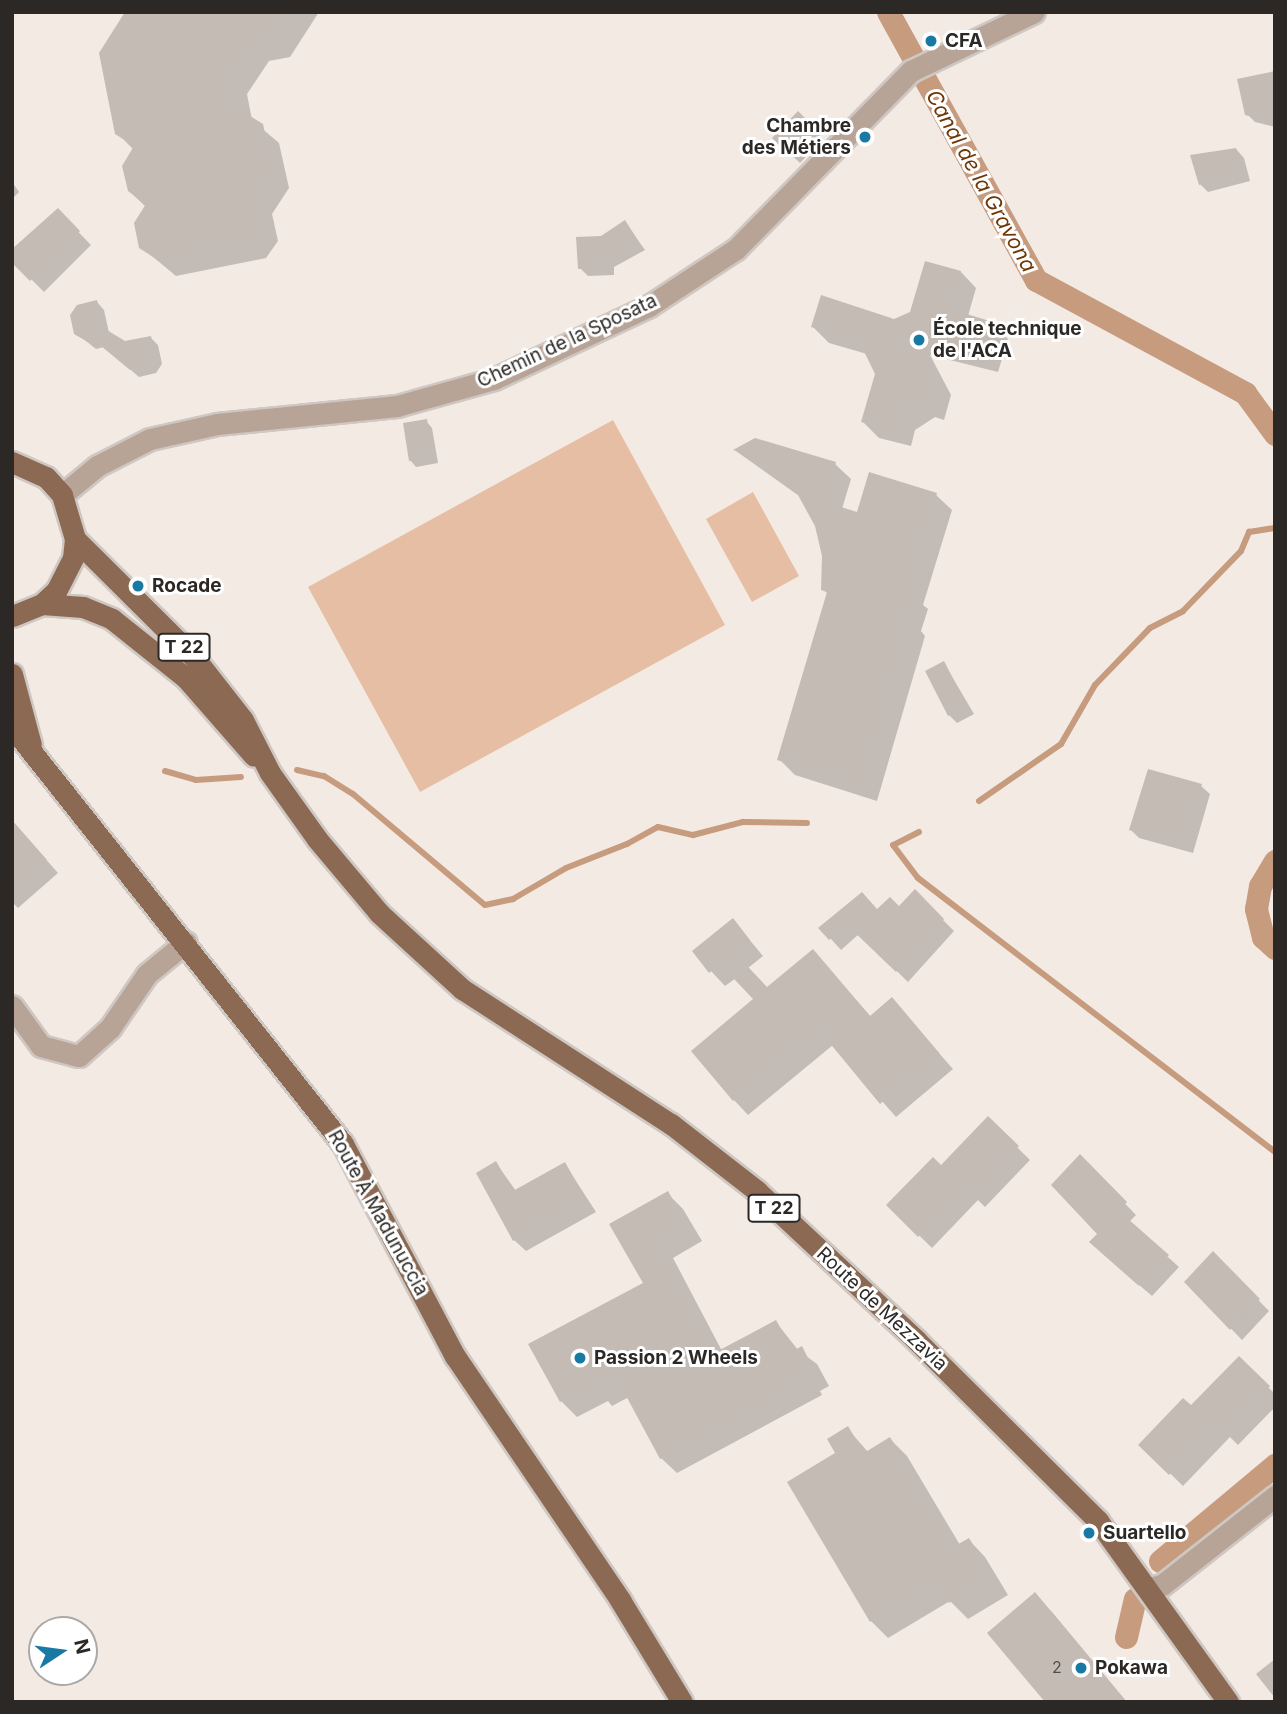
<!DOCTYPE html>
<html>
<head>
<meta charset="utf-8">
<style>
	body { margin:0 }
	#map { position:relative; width:1287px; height:1714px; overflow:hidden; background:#f3eae4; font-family:Inter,sans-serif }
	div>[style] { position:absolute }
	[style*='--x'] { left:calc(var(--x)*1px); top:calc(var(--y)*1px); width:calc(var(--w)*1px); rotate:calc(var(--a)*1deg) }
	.green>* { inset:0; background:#e6bea3 }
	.shadow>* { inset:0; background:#0003 }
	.stream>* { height:6px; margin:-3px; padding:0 3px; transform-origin:3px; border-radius:3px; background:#c69b7e }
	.canal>* { height:23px; margin:-11.5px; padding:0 11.5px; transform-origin:11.5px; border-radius:11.5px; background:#c69b7e }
	.building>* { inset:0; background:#c4bbb5 }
	.roads { filter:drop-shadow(2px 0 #cfc7c2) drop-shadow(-2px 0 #cfc7c2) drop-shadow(0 2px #cfc7c2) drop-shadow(0 -2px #cfc7c2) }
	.minor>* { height:21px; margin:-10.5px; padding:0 10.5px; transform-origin:10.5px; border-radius:10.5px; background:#b8a497 }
	.major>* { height:21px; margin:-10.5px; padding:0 10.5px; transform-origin:10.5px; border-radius:10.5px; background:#8b6952 }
	.dots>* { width:19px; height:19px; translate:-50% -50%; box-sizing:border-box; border:4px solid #fff; border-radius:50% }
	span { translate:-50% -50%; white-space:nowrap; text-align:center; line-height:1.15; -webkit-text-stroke:6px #fff; paint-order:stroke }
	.number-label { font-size:16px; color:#514d4a }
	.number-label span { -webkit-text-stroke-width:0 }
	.shield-label span { padding:2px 5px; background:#fff; border:2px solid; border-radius:5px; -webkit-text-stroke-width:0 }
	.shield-label { font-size:18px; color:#2b2826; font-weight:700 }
	.poi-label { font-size:19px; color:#2b2826; font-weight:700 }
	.left { translate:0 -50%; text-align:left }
	.right { translate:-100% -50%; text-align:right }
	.street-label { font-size:19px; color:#2b2826 }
	.water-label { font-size:21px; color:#6e3706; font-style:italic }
	.frame { position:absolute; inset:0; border:14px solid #2b2826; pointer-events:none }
	.north { position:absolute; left:28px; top:1616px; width:70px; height:70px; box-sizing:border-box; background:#fff; border:2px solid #aaa9a8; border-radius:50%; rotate:77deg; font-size:19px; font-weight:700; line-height:28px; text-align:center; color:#2b2826 }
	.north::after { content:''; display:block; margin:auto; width:24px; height:32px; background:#1879a5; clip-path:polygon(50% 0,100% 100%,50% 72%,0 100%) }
</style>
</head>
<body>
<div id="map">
	<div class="green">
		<i style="clip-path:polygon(613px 420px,725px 625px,420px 792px,308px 587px)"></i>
		<i style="clip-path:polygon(753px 492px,799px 576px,752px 602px,706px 519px)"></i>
	</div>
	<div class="shadow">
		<i style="clip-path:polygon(127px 12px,319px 12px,290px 57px,269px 61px,247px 94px,252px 120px,279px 143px,289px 188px,272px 214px,278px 241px,266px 258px,176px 276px,141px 247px,146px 207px,129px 191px,134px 150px,117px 133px)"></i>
		<i style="clip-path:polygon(1275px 73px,1275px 127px,1255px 122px,1247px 114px)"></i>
		<i style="clip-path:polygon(798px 114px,823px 139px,800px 163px,774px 138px)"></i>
		<i style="clip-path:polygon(1236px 149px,1244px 158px,1250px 181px,1208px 192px,1200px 184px,1192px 156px)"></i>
		<i style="clip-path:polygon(12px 182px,19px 192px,12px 199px)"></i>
		<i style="clip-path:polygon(58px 211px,91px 245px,44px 292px,12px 260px)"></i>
		<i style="clip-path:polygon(625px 222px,645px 250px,614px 267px,614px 275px,588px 276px,580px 268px,602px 238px)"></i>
		<i style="clip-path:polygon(961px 272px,976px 288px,968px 316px,992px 324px,1008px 339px,998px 372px,930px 355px,951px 395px,944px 420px,935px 417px,915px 430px,911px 446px,879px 438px,863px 422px,877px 374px,867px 354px,829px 343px,813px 327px,894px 321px,911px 313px)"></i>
		<i style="clip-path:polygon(97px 302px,104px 310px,109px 333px,125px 343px,151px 338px,158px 345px,162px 364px,156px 373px,139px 377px,104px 347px,96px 349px,76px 333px)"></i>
		<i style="clip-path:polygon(426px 421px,432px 428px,438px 463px,416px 467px,410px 460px)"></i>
		<i style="clip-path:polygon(736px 451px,835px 464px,851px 479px,842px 509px,858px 514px,936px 495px,952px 510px,923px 605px,928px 609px,921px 631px,925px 636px,877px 801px,795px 775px,779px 759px,828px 594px,823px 589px,824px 556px,817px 525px,802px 498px)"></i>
		<i style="clip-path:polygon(944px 663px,974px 714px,957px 723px,949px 715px)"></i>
		<i style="clip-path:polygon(1201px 786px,1210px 794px,1193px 853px,1139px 838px,1131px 830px)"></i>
		<i style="clip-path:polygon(12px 821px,58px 873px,18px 908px,12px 902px)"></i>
		<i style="clip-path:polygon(915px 892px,954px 931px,908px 982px,859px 934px,841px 950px,821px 928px,899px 909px)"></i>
		<i style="clip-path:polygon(733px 920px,763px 956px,748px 968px,767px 989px,813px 951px,871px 1017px,892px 1000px,953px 1069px,896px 1117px,833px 1045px,748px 1115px,734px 1100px,756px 999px,736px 978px,725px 986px,711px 971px)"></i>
		<i style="clip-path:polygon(988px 1119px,1030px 1160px,985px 1207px,978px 1200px,932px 1248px,888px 1205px,941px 1167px)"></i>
		<i style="clip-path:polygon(1080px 1157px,1136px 1215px,1129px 1222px,1179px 1267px,1152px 1296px,1102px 1253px)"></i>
		<i style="clip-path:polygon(496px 1163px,516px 1191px,565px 1164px,596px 1212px,526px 1251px,514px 1240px)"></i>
		<i style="clip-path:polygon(667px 1193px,683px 1209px,702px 1241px,673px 1258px,722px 1351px,776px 1322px,798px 1350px,817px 1364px,829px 1386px,820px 1391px,822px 1395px,677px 1473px,661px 1458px,629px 1397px,612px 1406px,608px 1401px,577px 1417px,561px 1401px,646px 1284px)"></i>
		<i style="clip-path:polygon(1213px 1254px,1269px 1311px,1242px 1340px,1186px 1282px)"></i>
		<i style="clip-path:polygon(1239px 1358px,1275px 1394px,1275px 1407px,1238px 1445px,1230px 1437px,1183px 1486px,1141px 1445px,1191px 1408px)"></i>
		<i style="clip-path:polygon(847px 1428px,868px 1452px,890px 1439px,907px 1456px,960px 1545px,969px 1540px,985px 1557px,1008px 1595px,968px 1619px,950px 1601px,888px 1638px,871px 1621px,838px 1454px)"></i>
		<i style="clip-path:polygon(1035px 1595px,1052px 1612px,1127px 1702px,1047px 1702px)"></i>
	</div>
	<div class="stream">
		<i style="--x:297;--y:770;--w:28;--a:13"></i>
		<i style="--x:324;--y:776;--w:34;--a:32"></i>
		<i style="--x:353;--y:794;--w:172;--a:40.1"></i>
		<i style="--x:485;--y:905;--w:29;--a:-12"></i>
		<i style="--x:513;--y:899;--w:61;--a:-30.3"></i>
		<i style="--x:566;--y:868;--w:66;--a:-21.5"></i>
		<i style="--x:627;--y:844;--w:35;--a:-29"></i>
		<i style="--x:658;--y:827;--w:36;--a:13"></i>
		<i style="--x:693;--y:835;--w:52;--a:-14.6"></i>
		<i style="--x:743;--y:822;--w:64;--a:0.9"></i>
		<i style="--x:165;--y:771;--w:32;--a:16"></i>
		<i style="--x:196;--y:780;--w:45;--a:-3.8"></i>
		<i style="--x:979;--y:801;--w:100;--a:-34.8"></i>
		<i style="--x:1061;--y:744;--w:68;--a:-60"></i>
		<i style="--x:1095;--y:685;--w:79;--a:-46"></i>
		<i style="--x:1150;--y:628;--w:37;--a:-27"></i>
		<i style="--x:1183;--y:611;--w:83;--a:-46"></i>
		<i style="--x:1241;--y:551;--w:21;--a:-67"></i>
		<i style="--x:1249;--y:532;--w:26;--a:-9"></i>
		<i style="--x:919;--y:832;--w:29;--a:153"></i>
		<i style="--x:893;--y:845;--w:41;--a:52.9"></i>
		<i style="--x:918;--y:878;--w:450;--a:37.5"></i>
	</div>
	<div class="canal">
		<i style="--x:888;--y:12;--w:306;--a:61.1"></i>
		<i style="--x:1036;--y:280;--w:238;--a:28.4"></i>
		<i style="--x:1245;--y:393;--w:51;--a:53.8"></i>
		<i style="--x:1275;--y:861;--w:29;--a:121"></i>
		<i style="--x:1260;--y:886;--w:23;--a:100"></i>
		<i style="--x:1256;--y:909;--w:29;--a:76"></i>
		<i style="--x:1263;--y:937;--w:16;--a:43"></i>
		<i style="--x:1160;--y:1561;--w:150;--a:-39.9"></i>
		<i style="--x:1126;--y:1637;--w:39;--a:-77"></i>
	</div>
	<div class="building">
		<i style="clip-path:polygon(125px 12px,292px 12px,274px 40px,252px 45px,231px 76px,237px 108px,263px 124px,273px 170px,256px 197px,262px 223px,250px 242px,158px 260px,139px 248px,134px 223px,146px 204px,128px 191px,122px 166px,134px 146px,115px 134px,99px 53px)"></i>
		<i style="clip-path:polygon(1275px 71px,1275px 123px,1245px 115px,1237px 79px)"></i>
		<i style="clip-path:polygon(798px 111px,817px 130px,791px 157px,772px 138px)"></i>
		<i style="clip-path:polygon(1236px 148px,1243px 173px,1199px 185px,1190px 155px)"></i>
		<i style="clip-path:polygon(58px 208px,80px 231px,30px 281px,12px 263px,12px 249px)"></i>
		<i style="clip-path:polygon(625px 220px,639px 242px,606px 259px,607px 267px,578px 269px,576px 237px,601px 236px)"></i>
		<i style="clip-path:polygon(925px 261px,961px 271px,953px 300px,960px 312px,993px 322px,982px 357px,916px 341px,936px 378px,928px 406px,918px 402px,899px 414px,895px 431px,861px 422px,875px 374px,859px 341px,811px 327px,821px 295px,894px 319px,910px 312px)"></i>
		<i style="clip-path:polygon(97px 300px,102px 327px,125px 341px,151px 336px,155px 356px,148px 366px,130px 370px,95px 341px,88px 342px,74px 334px,70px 315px,77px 305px)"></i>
		<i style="clip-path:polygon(427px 419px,432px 457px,409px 461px,403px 423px)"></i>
		<i style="clip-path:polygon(755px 438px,836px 462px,825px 502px,857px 512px,869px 472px,937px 493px,908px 590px,913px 592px,905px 617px,910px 619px,862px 786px,777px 760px,827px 592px,821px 590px,822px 556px,815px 526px,798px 495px,755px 458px,733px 450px)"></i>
		<i style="clip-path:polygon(944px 661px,967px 706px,948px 716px,925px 671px)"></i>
		<i style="clip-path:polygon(1148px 769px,1202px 784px,1185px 846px,1129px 830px)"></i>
		<i style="clip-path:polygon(12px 820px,47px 860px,12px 890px)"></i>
		<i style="clip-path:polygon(915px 889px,944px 919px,896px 972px,847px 925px,829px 940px,818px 928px,862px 892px,877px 909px,890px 897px,899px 906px)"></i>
		<i style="clip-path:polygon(733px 918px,750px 940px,735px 953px,767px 987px,813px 949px,870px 1016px,892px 997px,940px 1054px,880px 1104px,819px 1030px,733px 1101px,691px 1051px,753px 999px,720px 964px,709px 973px,692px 951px)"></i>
		<i style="clip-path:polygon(988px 1116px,1019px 1146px,972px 1195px,965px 1189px,918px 1237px,886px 1205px,933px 1157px,941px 1165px)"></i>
		<i style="clip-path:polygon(1080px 1154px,1127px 1202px,1119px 1211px,1169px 1255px,1139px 1286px,1089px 1242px,1097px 1234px,1051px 1185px)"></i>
		<i style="clip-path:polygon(496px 1161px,513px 1191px,565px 1162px,586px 1200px,513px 1241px,476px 1173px)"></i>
		<i style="clip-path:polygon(668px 1191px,687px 1225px,658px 1242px,716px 1352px,776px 1320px,793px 1351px,802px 1346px,814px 1370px,806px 1375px,808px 1379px,660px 1459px,617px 1379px,595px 1391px,592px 1385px,560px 1402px,528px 1344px,643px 1283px,609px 1224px)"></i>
		<i style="clip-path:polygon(1213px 1251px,1260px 1299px,1230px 1330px,1184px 1282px)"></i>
		<i style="clip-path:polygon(1239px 1356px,1270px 1386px,1224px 1434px,1216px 1426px,1169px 1475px,1138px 1445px,1183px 1398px,1191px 1405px)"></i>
		<i style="clip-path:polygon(848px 1426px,864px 1453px,890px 1437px,955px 1546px,969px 1538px,992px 1577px,949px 1603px,937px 1582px,870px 1622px,787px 1482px,835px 1453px,827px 1439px)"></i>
		<i style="clip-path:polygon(1035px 1592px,1126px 1702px,1045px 1702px,987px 1633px)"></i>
		<i style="clip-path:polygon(1275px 1659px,1275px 1698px,1256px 1674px)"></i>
	</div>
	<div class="roads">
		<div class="minor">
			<i style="--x:62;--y:495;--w:45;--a:-39.6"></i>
			<i style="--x:97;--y:466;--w:59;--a:-27"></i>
			<i style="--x:150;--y:439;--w:69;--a:-12.6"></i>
			<i style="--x:217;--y:424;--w:181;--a:-5.7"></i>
			<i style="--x:397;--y:406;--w:101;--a:-15.6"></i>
			<i style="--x:494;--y:379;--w:171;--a:-25.2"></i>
			<i style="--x:649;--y:306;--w:104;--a:-33.2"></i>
			<i style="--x:736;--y:249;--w:250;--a:-45.5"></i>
			<i style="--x:911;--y:71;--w:136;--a:-25.6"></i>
			<i style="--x:12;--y:1006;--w:49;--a:54.1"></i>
			<i style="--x:41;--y:1046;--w:39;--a:15"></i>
			<i style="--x:79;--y:1056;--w:42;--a:-42.1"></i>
			<i style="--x:110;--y:1028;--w:65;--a:-55.6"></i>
			<i style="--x:147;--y:974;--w:50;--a:-39.4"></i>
			<i style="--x:1149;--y:1588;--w:13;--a:-13"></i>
			<i style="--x:1162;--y:1585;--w:144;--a:-38.2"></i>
		</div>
		<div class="major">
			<i style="--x:12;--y:462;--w:37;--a:24"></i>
			<i style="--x:46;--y:477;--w:24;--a:48"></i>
			<i style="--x:62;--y:495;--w:46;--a:73.5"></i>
			<i style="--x:75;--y:539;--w:19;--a:96"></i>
			<i style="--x:73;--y:558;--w:37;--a:117"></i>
			<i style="--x:56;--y:591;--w:19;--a:137"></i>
			<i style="--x:42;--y:604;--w:32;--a:158"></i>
			<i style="--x:75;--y:539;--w:166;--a:44.8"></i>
			<i style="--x:193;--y:656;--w:81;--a:52"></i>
			<i style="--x:243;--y:720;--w:59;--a:63"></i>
			<i style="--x:270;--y:773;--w:81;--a:54.5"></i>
			<i style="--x:317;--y:839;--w:97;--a:50"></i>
			<i style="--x:379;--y:913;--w:113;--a:42.5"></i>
			<i style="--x:462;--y:989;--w:249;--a:32.9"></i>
			<i style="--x:671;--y:1124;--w:109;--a:37.9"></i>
			<i style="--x:757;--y:1191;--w:218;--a:43.1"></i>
			<i style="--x:916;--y:1340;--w:257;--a:44.8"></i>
			<i style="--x:1098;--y:1521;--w:223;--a:54.3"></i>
			<i style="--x:42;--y:604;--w:41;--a:4.2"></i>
			<i style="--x:83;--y:607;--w:31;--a:22"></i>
			<i style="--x:112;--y:619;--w:95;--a:38.6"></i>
			<i style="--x:186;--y:678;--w:103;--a:48.9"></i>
			<i style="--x:12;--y:674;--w:73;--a:75"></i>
			<i style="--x:12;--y:727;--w:532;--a:51.56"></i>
			<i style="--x:343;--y:1144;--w:240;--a:62.2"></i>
			<i style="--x:455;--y:1356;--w:295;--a:55.9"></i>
			<i style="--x:620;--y:1600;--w:119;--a:58.7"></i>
		</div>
	</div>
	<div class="dots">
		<i style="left:931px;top:41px;background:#1879a5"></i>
		<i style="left:865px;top:137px;background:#1879a5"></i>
		<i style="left:919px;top:340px;background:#1879a5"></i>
		<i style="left:138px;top:586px;background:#1879a5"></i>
		<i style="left:580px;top:1358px;background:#1879a5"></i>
		<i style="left:1089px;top:1533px;background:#1879a5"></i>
		<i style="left:1081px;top:1668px;background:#1879a5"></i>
	</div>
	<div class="number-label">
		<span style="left:1057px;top:1667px">2</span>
	</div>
	<div class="shield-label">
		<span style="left:184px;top:647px">T 22</span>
		<span style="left:774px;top:1208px">T 22</span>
	</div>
	<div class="poi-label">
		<span class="left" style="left:945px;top:41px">CFA</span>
		<span class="right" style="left:851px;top:137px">Chambre<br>des Métiers</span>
		<span class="left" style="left:933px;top:340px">École technique<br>de l'ACA</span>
		<span class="left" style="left:152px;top:586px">Rocade</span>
		<span class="left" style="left:594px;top:1358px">Passion 2 Wheels</span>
		<span class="left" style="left:1103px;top:1533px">Suartello</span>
		<span class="left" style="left:1095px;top:1668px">Pokawa</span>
	</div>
	<div class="street-label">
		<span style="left:567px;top:341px;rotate:-25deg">Chemin de la Sposata</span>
		<span style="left:378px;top:1213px;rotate:61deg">Route À Madunuccia</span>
		<span style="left:882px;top:1309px;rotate:43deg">Route de Mezzavia</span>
	</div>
	<div class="water-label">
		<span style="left:981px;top:181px;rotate:61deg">Canal de la Gravona</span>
	</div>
	<div class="frame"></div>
	<div class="north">N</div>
</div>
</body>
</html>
